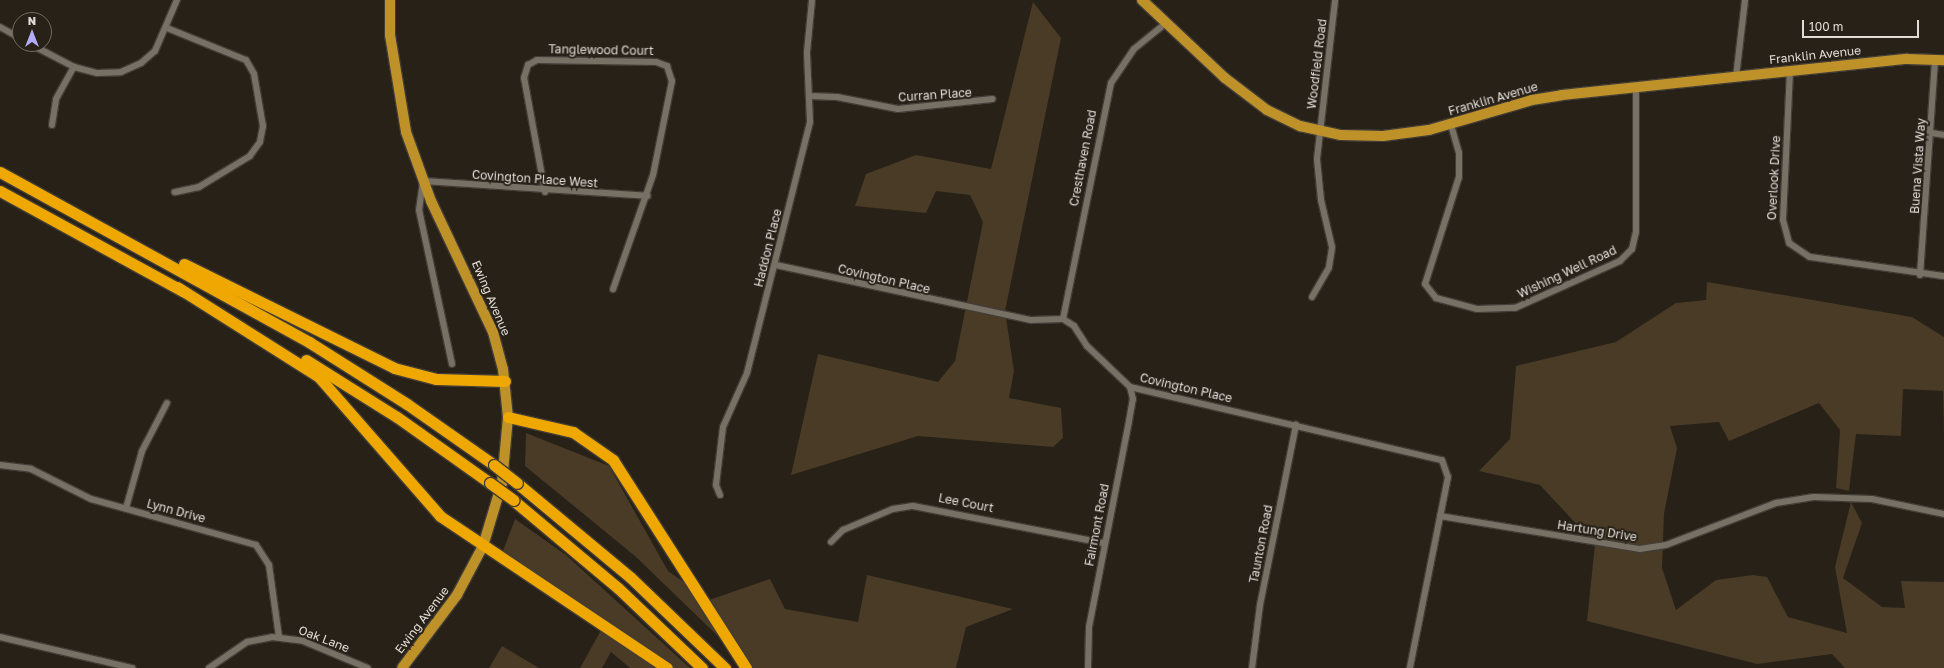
<!DOCTYPE html>
<html>
<head>
<meta charset="utf-8">
<style>
	body { margin:0 }
	#map { position:relative; width:1944px; height:668px; overflow:hidden; background:#272118; font-family:"Golos Text",sans-serif }
	div>[style] { position:absolute }
	[style*='--x'] { left:calc(var(--x)*1px); top:calc(var(--y)*1px); width:calc(var(--w)*1px); rotate:calc(var(--a)*1deg) }
	.green>* { inset:0; background:#493b25 }
	.roads { filter:drop-shadow(1px 0 #423d36) drop-shadow(-1px 0 #423d36) drop-shadow(0 1px #423d36) drop-shadow(0 -1px #423d36) }
	.street>* { height:6px; margin:-3px; padding:0 3px; transform-origin:3px; border-radius:3px; background:#777065 }
	.primary>* { height:10px; margin:-5px; padding:0 5px; transform-origin:5px; border-radius:5px; background:#bf9129 }
	.highway>* { height:11px; margin:-5.5px; padding:0 5.5px; transform-origin:5.5px; border-radius:5.5px; background:#efa701 }
	.bridges { filter:drop-shadow(1px 0 #423d36) drop-shadow(-1px 0 #423d36) drop-shadow(0 1px #423d36) drop-shadow(0 -1px #423d36) }
	.highway-bridge>* { height:11px; margin:-5.5px; padding:0 5.5px; transform-origin:5.5px; border-radius:5.5px; background:#efa701 }
	span { translate:-50% -50%; white-space:nowrap; text-align:center; line-height:1.15; -webkit-text-stroke:4px #272118; paint-order:stroke }
	.street-label { font-size:12px; color:#e0dcd6 }
	.north { position:absolute; left:12px; top:12px; width:40px; height:40px; box-sizing:border-box; background:#272118; border:1px solid #716c64; border-radius:50%; rotate:0deg; font-size:11px; font-weight:700; line-height:16px; text-align:center; color:#e0dcd6 }
	.north::after { content:''; display:block; margin:auto; width:14px; height:18px; background:#b3acf9; clip-path:polygon(50% 0,100% 100%,50% 72%,0 100%) }
	.scale { position:absolute; left:1802px; top:20px; width:117px; height:18px; box-sizing:border-box; border:2px solid #e0dcd6; border-top:0; padding-left:5px; font-size:12px; line-height:14px; white-space:nowrap; color:#e0dcd6; -webkit-text-stroke:3px #272118; paint-order:stroke }
</style>
</head>
<body>
<div id="map">
	<div class="green">
		<i style="clip-path:polygon(1033px 2px,1061px 38px,1005px 311px,1014px 371px,1009px 398px,1061px 408px,1063px 438px,1053px 447px,918px 436px,791px 475px,818px 354px,938px 382px,955px 361px,983px 222px,970px 195px,936px 191px,926px 213px,855px 206px,866px 174px,916px 155px,991px 169px)"></i>
		<i style="clip-path:polygon(1707px 282px,1912px 317px,1944px 337px,1944px 436px,1943px 391px,1903px 389px,1901px 436px,1856px 434px,1849px 491px,1836px 488px,1840px 430px,1819px 403px,1729px 441px,1719px 422px,1670px 426px,1677px 448px,1664px 514px,1662px 568px,1676px 610px,1716px 580px,1753px 575px,1767px 577px,1788px 617px,1847px 633px,1835px 567px,1851px 502px,1862px 523px,1843px 578px,1882px 607px,1905px 608px,1901px 581px,1944px 582px,1944px 668px,1845px 668px,1832px 654px,1757px 664px,1587px 621px,1595px 544px,1540px 485px,1479px 471px,1510px 439px,1516px 366px,1616px 342px,1676px 303px,1706px 300px)"></i>
		<i style="clip-path:polygon(526px 433px,609px 466px,668px 571px,709px 600px,770px 579px,785px 609px,858px 622px,867px 575px,1013px 609px,966px 627px,956px 668px,751px 668px,635px 556px,525px 466px)"></i>
		<i style="clip-path:polygon(515px 519px,566px 555px,690px 668px,630px 668px,611px 652px,602px 668px,580px 668px,605px 623px,503px 551px)"></i>
		<i style="clip-path:polygon(502px 646px,539px 668px,489px 668px)"></i>
	</div>
	<div class="roads">
		<div class="street">
			<i style="--x:0;--y:27;--w:23;--a:29"></i>
			<i style="--x:167;--y:28;--w:85;--a:22.1"></i>
			<i style="--x:246;--y:60;--w:16;--a:60"></i>
			<i style="--x:254;--y:74;--w:53;--a:80.2"></i>
			<i style="--x:263;--y:126;--w:16;--a:101"></i>
			<i style="--x:260;--y:142;--w:17;--a:126"></i>
			<i style="--x:250;--y:156;--w:60;--a:148.7"></i>
			<i style="--x:199;--y:187;--w:25;--a:168"></i>
			<i style="--x:30;--y:44;--w:50;--a:27.6"></i>
			<i style="--x:74;--y:67;--w:24;--a:15"></i>
			<i style="--x:97;--y:73;--w:24;--a:-2"></i>
			<i style="--x:121;--y:72;--w:22;--a:-24"></i>
			<i style="--x:141;--y:63;--w:18;--a:-41"></i>
			<i style="--x:155;--y:51;--w:56;--a:-66.7"></i>
			<i style="--x:1790;--y:71;--w:149;--a:92.7"></i>
			<i style="--x:1783;--y:220;--w:24;--a:75"></i>
			<i style="--x:1789;--y:243;--w:25;--a:34"></i>
			<i style="--x:1810;--y:257;--w:135;--a:8.1"></i>
			<i style="--x:1736;--y:77;--w:78;--a:-83.3"></i>
			<i style="--x:809;--y:96;--w:28;--a:2"></i>
			<i style="--x:837;--y:97;--w:62;--a:11.1"></i>
			<i style="--x:898;--y:109;--w:95;--a:-6.1"></i>
			<i style="--x:52;--y:125;--w:26;--a:-81"></i>
			<i style="--x:56;--y:99;--w:37;--a:-61"></i>
			<i style="--x:1451;--y:125;--w:29;--a:74"></i>
			<i style="--x:1459;--y:153;--w:24;--a:90"></i>
			<i style="--x:1459;--y:177;--w:112;--a:107.6"></i>
			<i style="--x:1425;--y:284;--w:18;--a:52"></i>
			<i style="--x:1436;--y:298;--w:42;--a:15"></i>
			<i style="--x:1477;--y:309;--w:38;--a:-2"></i>
			<i style="--x:1515;--y:308;--w:115;--a:-24.1"></i>
			<i style="--x:1620;--y:261;--w:17;--a:-45"></i>
			<i style="--x:1632;--y:249;--w:17;--a:-77"></i>
			<i style="--x:1636;--y:232;--w:145;--a:-90"></i>
			<i style="--x:1932;--y:133;--w:12;--a:9"></i>
			<i style="--x:545;--y:192;--w:116;--a:-100.4"></i>
			<i style="--x:524;--y:78;--w:14;--a:-73"></i>
			<i style="--x:528;--y:65;--w:10;--a:-29"></i>
			<i style="--x:537;--y:60;--w:119;--a:1"></i>
			<i style="--x:656;--y:62;--w:12;--a:20"></i>
			<i style="--x:667;--y:66;--w:16;--a:72"></i>
			<i style="--x:672;--y:81;--w:96;--a:101.4"></i>
			<i style="--x:653;--y:175;--w:121;--a:109.3"></i>
			<i style="--x:776;--y:265;--w:261;--a:12.2"></i>
			<i style="--x:1031;--y:320;--w:32;--a:-2"></i>
			<i style="--x:1063;--y:319;--w:13;--a:32"></i>
			<i style="--x:1074;--y:326;--w:24;--a:57"></i>
			<i style="--x:1087;--y:346;--w:59;--a:43.6"></i>
			<i style="--x:1130;--y:387;--w:320;--a:13.2"></i>
			<i style="--x:1442;--y:460;--w:18;--a:71"></i>
			<i style="--x:1448;--y:477;--w:195;--a:101.3"></i>
			<i style="--x:1920;--y:275;--w:217;--a:-86"></i>
			<i style="--x:1312;--y:297;--w:34;--a:-60"></i>
			<i style="--x:1329;--y:267;--w:20;--a:-81"></i>
			<i style="--x:1332;--y:247;--w:48;--a:-103.2"></i>
			<i style="--x:1321;--y:200;--w:41;--a:-95.6"></i>
			<i style="--x:1317;--y:159;--w:160;--a:-83.5"></i>
			<i style="--x:1063;--y:319;--w:241;--a:-78.5"></i>
			<i style="--x:1111;--y:83;--w:41;--a:-55.9"></i>
			<i style="--x:1134;--y:49;--w:41;--a:-39.1"></i>
			<i style="--x:452;--y:364;--w:157;--a:-102.1"></i>
			<i style="--x:419;--y:210;--w:29;--a:-82"></i>
			<i style="--x:423;--y:181;--w:225;--a:3.8"></i>
			<i style="--x:0;--y:465;--w:31;--a:7"></i>
			<i style="--x:31;--y:469;--w:67;--a:26.6"></i>
			<i style="--x:91;--y:499;--w:171;--a:15.6"></i>
			<i style="--x:256;--y:545;--w:24;--a:57"></i>
			<i style="--x:269;--y:565;--w:73;--a:82.1"></i>
			<i style="--x:720;--y:495;--w:11;--a:-112"></i>
			<i style="--x:716;--y:485;--w:58;--a:-83.1"></i>
			<i style="--x:723;--y:427;--w:59;--a:-66"></i>
			<i style="--x:747;--y:373;--w:259;--a:-75.9"></i>
			<i style="--x:810;--y:122;--w:70;--a:-92.5"></i>
			<i style="--x:807;--y:52;--w:52;--a:-84.5"></i>
			<i style="--x:126;--y:508;--w:59;--a:-74.3"></i>
			<i style="--x:142;--y:451;--w:54;--a:-62.5"></i>
			<i style="--x:1440;--y:516;--w:203;--a:9.4"></i>
			<i style="--x:1640;--y:549;--w:26;--a:-9"></i>
			<i style="--x:1666;--y:545;--w:118;--a:-20.9"></i>
			<i style="--x:1776;--y:503;--w:38;--a:-9"></i>
			<i style="--x:1814;--y:497;--w:58;--a:2"></i>
			<i style="--x:1872;--y:499;--w:74;--a:11.8"></i>
			<i style="--x:831;--y:542;--w:17;--a:-45"></i>
			<i style="--x:843;--y:530;--w:54;--a:-22.8"></i>
			<i style="--x:893;--y:509;--w:20;--a:-9"></i>
			<i style="--x:913;--y:506;--w:195;--a:11"></i>
			<i style="--x:0;--y:637;--w:136;--a:13.2"></i>
			<i style="--x:209;--y:668;--w:46;--a:-34.4"></i>
			<i style="--x:247;--y:642;--w:25;--a:-11"></i>
			<i style="--x:272;--y:637;--w:31;--a:7"></i>
			<i style="--x:303;--y:641;--w:70;--a:22.6"></i>
			<i style="--x:1088;--y:668;--w:41;--a:-88.6"></i>
			<i style="--x:1089;--y:627;--w:210;--a:-79"></i>
			<i style="--x:1129;--y:421;--w:22;--a:-80"></i>
			<i style="--x:1133;--y:399;--w:12;--a:-104"></i>
			<i style="--x:1252;--y:668;--w:64;--a:-82.8"></i>
			<i style="--x:1260;--y:605;--w:184;--a:-78.7"></i>
		</div>
		<div class="primary">
			<i style="--x:390;--y:0;--w:35;--a:90"></i>
			<i style="--x:390;--y:35;--w:98;--a:80.6"></i>
			<i style="--x:406;--y:132;--w:73;--a:70.1"></i>
			<i style="--x:431;--y:201;--w:145;--a:64.7"></i>
			<i style="--x:493;--y:332;--w:38;--a:75"></i>
			<i style="--x:503;--y:369;--w:48;--a:84.1"></i>
			<i style="--x:508;--y:417;--w:66;--a:95.2"></i>
			<i style="--x:502;--y:483;--w:66;--a:106.8"></i>
			<i style="--x:483;--y:546;--w:55;--a:118"></i>
			<i style="--x:457;--y:595;--w:91;--a:127"></i>
			<i style="--x:1142;--y:0;--w:114;--a:43.2"></i>
			<i style="--x:1225;--y:78;--w:53;--a:37.3"></i>
			<i style="--x:1267;--y:110;--w:37;--a:26"></i>
			<i style="--x:1300;--y:126;--w:42;--a:12.4"></i>
			<i style="--x:1341;--y:135;--w:42;--a:1.4"></i>
			<i style="--x:1383;--y:136;--w:46;--a:-7.4"></i>
			<i style="--x:1429;--y:130;--w:107;--a:-16.2"></i>
			<i style="--x:1532;--y:100;--w:30;--a:-9"></i>
			<i style="--x:1562;--y:95;--w:347;--a:-6"></i>
			<i style="--x:1907;--y:59;--w:37;--a:2"></i>
		</div>
		<div class="highway">
			<i style="--x:0;--y:172;--w:353;--a:28.8"></i>
			<i style="--x:309;--y:342;--w:116;--a:32.3"></i>
			<i style="--x:407;--y:404;--w:106;--a:35"></i>
			<i style="--x:0;--y:191;--w:209;--a:28.7"></i>
			<i style="--x:184;--y:264;--w:234;--a:26.3"></i>
			<i style="--x:394;--y:368;--w:43;--a:14.7"></i>
			<i style="--x:436;--y:379;--w:69;--a:1.7"></i>
			<i style="--x:177;--y:287;--w:167;--a:32.3"></i>
			<i style="--x:318;--y:376;--w:186;--a:48.9"></i>
			<i style="--x:440;--y:516;--w:273;--a:33.8"></i>
			<i style="--x:306;--y:360;--w:107;--a:32.1"></i>
			<i style="--x:397;--y:417;--w:114;--a:35.4"></i>
			<i style="--x:508;--y:417;--w:67;--a:13"></i>
			<i style="--x:573;--y:432;--w:49;--a:35"></i>
			<i style="--x:613;--y:460;--w:247;--a:57.4"></i>
			<i style="--x:517;--y:483;--w:147;--a:39.8"></i>
			<i style="--x:630;--y:577;--w:132;--a:43.8"></i>
			<i style="--x:513;--y:500;--w:137;--a:40"></i>
			<i style="--x:618;--y:588;--w:116;--a:43.6"></i>
		</div>
	</div>
	<div class="bridges">
		<div class="highway-bridge">
			<i style="--x:494;--y:465;--w:29;--a:38"></i>
			<i style="--x:490;--y:483;--w:29;--a:36"></i>
		</div>
	</div>
	<div class="street-label">
		<span style="left:601px;top:50px;rotate:1deg">Tanglewood Court</span>
		<span style="left:1815px;top:55px;rotate:-6deg">Franklin Avenue</span>
		<span style="left:1317px;top:64px;rotate:-83deg">Woodfield Road</span>
		<span style="left:935px;top:95px;rotate:-4deg">Curran Place</span>
		<span style="left:1493px;top:99px;rotate:-16deg">Franklin Avenue</span>
		<span style="left:1083px;top:158px;rotate:-79deg">Cresthaven Road</span>
		<span style="left:1918px;top:166px;rotate:-86deg">Buena Vista Way</span>
		<span style="left:1774px;top:178px;rotate:-87deg">Overlook Drive</span>
		<span style="left:535px;top:179px;rotate:4deg">Covington Place West</span>
		<span style="left:768px;top:248px;rotate:-76deg">Haddon Place</span>
		<span style="left:1567px;top:272px;rotate:-25deg">Wishing Well Road</span>
		<span style="left:884px;top:279px;rotate:13deg">Covington Place</span>
		<span style="left:491px;top:298px;rotate:67deg">Ewing Avenue</span>
		<span style="left:1186px;top:388px;rotate:13deg">Covington Place</span>
		<span style="left:966px;top:503px;rotate:11deg">Lee Court</span>
		<span style="left:176px;top:511px;rotate:15deg">Lynn Drive</span>
		<span style="left:1097px;top:525px;rotate:-79deg">Fairmont Road</span>
		<span style="left:1597px;top:531px;rotate:9deg">Hartung Drive</span>
		<span style="left:1261px;top:544px;rotate:-79deg">Taunton Road</span>
		<span style="left:422px;top:620px;rotate:-53deg">Ewing Avenue</span>
		<span style="left:324px;top:639px;rotate:21deg">Oak Lane</span>
	</div>
	<div class="north">N</div>
	<div class="scale">100 m</div>
</div>
</body>
</html>
